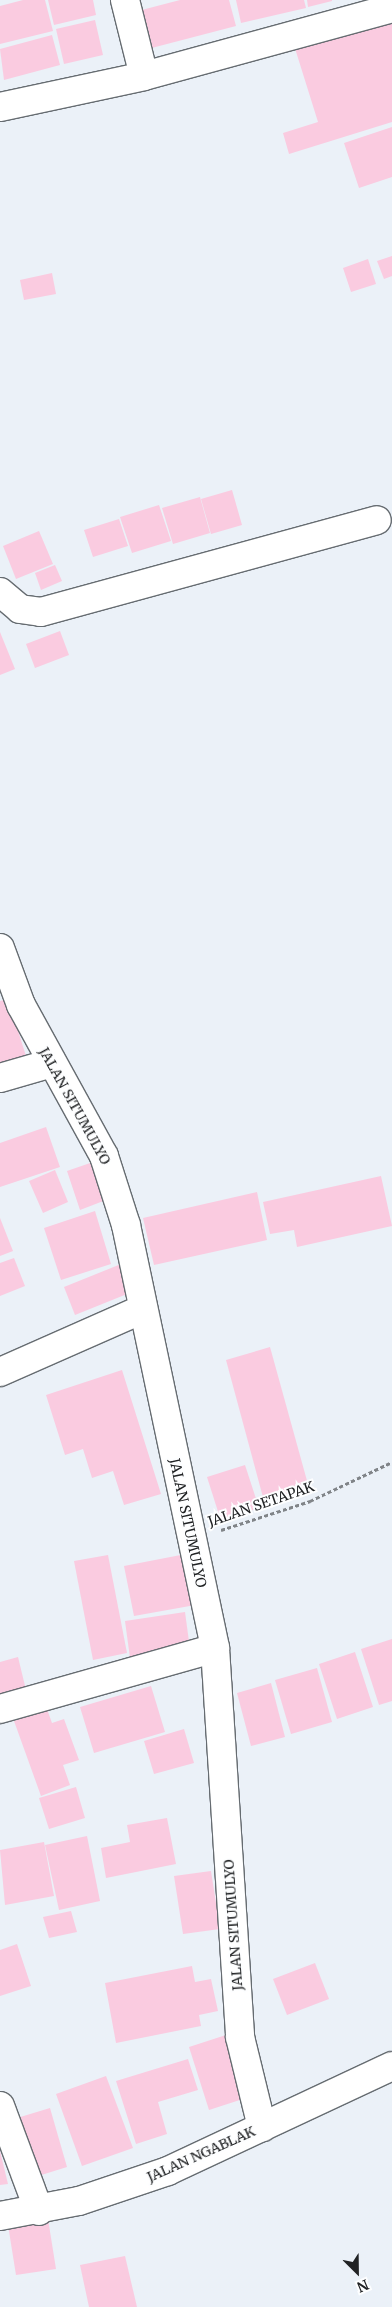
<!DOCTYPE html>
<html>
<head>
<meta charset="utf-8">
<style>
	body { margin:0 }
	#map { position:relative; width:392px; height:2307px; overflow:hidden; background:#ebf1f8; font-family:Merriweather,serif }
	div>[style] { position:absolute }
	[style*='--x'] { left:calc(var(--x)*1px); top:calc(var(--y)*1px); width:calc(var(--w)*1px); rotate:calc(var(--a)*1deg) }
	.building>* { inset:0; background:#facbe0 }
	.path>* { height:3px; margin-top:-1.5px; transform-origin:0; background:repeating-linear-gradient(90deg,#808488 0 4px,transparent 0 6.5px) }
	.roads { filter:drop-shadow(1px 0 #666c71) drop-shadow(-1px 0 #666c71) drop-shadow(0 1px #666c71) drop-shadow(0 -1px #666c71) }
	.street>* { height:28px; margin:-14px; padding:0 14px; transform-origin:14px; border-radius:14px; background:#fff }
	.secondary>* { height:28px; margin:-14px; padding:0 14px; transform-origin:14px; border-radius:14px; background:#fff }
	span { translate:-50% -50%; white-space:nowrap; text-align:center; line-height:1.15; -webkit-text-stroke:4px #fdfeff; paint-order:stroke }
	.street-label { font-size:14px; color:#202224 }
	.north { position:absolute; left:332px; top:2247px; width:50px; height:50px; -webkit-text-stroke:4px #fdfeff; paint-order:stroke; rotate:157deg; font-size:14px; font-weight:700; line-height:20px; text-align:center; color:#202224 }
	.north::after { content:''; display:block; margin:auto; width:18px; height:22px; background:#202224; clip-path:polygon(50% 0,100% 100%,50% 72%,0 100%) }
</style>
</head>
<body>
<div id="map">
	<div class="building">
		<i style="clip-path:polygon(23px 0,45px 0,53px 31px,0 44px,0 6px)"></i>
		<i style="clip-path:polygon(48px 0,93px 0,96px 15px,54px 25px)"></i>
		<i style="clip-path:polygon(180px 0,229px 0,236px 26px,144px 50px,134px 12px)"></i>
		<i style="clip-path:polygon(236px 0,304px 0,306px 8px,241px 23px)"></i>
		<i style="clip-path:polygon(307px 0,332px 0,332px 1px,308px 7px)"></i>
		<i style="clip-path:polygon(392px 12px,392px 122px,289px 154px,283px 133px,318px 122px,293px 42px)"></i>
		<i style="clip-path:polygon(95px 20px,103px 55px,64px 64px,56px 29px)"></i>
		<i style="clip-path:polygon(52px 35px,60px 65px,4px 80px,0 49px)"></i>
		<i style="clip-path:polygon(392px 127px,392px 177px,359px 188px,344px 143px)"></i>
		<i style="clip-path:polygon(392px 256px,392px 276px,384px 279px,377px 261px)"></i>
		<i style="clip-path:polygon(368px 259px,376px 284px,351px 292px,343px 268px)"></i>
		<i style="clip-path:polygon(52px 273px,56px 294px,24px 300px,20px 280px)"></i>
		<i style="clip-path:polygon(232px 490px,242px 525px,211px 534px,201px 499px)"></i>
		<i style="clip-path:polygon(200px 497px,210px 533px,173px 544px,162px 508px)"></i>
		<i style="clip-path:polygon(159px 505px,171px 541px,132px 553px,120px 517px)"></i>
		<i style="clip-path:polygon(119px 519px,128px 546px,93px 557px,84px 530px)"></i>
		<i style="clip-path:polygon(39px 531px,53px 564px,16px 579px,3px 546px)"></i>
		<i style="clip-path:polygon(55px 565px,62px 581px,41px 590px,35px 573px)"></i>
		<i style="clip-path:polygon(60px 631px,69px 655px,35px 668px,26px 644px)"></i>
		<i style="clip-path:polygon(0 632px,15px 669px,0 675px)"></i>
		<i style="clip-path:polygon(8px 999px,26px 1056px,0 1064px,0 1001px)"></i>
		<i style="clip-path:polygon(46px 1127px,60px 1167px,0 1187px,0 1143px)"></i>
		<i style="clip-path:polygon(93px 1162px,106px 1200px,80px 1210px,67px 1171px)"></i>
		<i style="clip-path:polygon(55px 1170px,68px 1202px,43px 1213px,29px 1181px)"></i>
		<i style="clip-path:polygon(381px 1176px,392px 1226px,297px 1247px,294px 1230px,270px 1234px,263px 1202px)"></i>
		<i style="clip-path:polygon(257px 1192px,267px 1240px,154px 1265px,143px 1218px)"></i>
		<i style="clip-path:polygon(95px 1211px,111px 1264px,61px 1280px,44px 1228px)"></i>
		<i style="clip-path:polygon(0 1218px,13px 1251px,0 1256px)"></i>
		<i style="clip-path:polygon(14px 1258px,25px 1286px,0 1296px,0 1263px)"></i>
		<i style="clip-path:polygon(121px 1264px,132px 1292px,75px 1315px,64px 1287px)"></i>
		<i style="clip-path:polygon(270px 1347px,309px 1488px,264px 1501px,226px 1360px)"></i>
		<i style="clip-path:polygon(122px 1370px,161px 1494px,124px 1505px,113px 1471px,92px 1478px,83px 1449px,65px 1455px,46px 1395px)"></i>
		<i style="clip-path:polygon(245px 1465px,259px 1508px,221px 1521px,207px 1477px)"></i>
		<i style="clip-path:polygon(191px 1553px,201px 1604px,134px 1616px,124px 1566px)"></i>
		<i style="clip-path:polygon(108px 1555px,127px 1653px,93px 1660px,74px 1561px)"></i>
		<i style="clip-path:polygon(185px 1612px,190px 1649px,130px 1658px,125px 1621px)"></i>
		<i style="clip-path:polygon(392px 1639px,392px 1701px,379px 1705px,361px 1649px)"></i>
		<i style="clip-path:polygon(355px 1652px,373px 1707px,337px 1719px,319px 1664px)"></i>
		<i style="clip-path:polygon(18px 1657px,26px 1690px,0 1697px,0 1662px)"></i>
		<i style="clip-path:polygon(317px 1668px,332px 1722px,291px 1734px,275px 1680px)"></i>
		<i style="clip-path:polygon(271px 1683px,285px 1737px,251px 1746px,237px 1693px)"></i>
		<i style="clip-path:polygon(151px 1686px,165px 1732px,94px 1753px,80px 1707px)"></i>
		<i style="clip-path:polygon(47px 1709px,52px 1723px,64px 1719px,79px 1760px,63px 1765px,70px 1785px,41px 1796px,14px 1721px)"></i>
		<i style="clip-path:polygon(184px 1729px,194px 1763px,154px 1774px,144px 1741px)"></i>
		<i style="clip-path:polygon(76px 1787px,85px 1818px,49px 1829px,39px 1798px)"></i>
		<i style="clip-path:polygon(167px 1818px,176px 1864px,106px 1878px,101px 1848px,130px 1842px,127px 1825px)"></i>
		<i style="clip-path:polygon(87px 1836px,100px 1901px,59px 1910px,45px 1845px)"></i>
		<i style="clip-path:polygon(44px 1842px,54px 1896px,5px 1905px,0 1850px)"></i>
		<i style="clip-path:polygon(211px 1871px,220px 1929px,183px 1934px,174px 1876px)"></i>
		<i style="clip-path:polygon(71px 1911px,77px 1932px,49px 1938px,43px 1917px)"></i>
		<i style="clip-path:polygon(17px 1944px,31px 1986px,0 1996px,0 1950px)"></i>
		<i style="clip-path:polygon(315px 1963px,329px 1999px,287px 2015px,273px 1979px)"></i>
		<i style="clip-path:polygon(192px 1966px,195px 1982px,211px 1979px,218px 2011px,199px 2015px,201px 2026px,116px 2043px,105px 1983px)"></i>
		<i style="clip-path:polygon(226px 2035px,246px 2098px,209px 2110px,189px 2047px)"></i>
		<i style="clip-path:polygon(188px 2059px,198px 2090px,158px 2102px,167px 2134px,136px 2144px,116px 2081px)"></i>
		<i style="clip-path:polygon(106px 2076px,133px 2148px,82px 2166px,56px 2094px)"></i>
		<i style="clip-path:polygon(50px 2108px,67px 2167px,35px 2177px,17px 2118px)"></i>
		<i style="clip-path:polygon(0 2151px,8px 2184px,0 2185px)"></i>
		<i style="clip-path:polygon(48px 2219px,56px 2269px,16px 2275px,8px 2225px)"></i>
		<i style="clip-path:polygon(125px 2256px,137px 2307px,89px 2307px,80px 2265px)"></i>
	</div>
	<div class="path">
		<i style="--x:221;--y:1530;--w:94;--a:-18"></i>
		<i style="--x:310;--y:1501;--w:91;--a:-25.4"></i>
	</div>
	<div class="roads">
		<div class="street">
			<i style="--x:125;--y:0;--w:78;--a:76"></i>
			<i style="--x:0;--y:107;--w:147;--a:-12.1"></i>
			<i style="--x:144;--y:76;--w:257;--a:-15.3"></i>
			<i style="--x:0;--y:592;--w:26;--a:40"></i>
			<i style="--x:20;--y:609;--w:21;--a:8"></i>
			<i style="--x:41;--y:612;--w:348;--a:-15.3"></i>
			<i style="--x:0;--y:948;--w:61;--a:69.8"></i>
			<i style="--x:21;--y:1005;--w:172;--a:61.2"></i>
			<i style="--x:104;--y:1156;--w:72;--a:72.3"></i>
			<i style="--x:126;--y:1225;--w:432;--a:78.1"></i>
			<i style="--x:215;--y:1648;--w:390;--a:86.3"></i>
			<i style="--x:240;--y:2037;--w:93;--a:76.3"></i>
			<i style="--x:0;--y:1078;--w:54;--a:-16.1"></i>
			<i style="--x:0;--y:1372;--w:156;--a:-23.8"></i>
			<i style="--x:0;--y:1709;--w:223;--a:-15.8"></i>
			<i style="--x:0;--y:2106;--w:112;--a:69.6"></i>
		</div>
		<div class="secondary">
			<i style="--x:0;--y:2216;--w:80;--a:-10.8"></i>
			<i style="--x:79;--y:2201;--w:94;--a:-18.6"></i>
			<i style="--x:168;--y:2171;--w:247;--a:-25.1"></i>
		</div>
	</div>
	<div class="street-label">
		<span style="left:75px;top:1106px;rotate:61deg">JALAN SITUMULYO</span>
		<span style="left:261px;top:1504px;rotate:-19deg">JALAN SETAPAK</span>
		<span style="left:188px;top:1523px;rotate:78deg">JALAN SITUMULYO</span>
		<span style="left:233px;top:1925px;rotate:-94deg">JALAN SITUMULYO</span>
		<span style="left:201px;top:2154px;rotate:-24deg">JALAN NGABLAK</span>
	</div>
	<div class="north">N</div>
</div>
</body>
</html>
